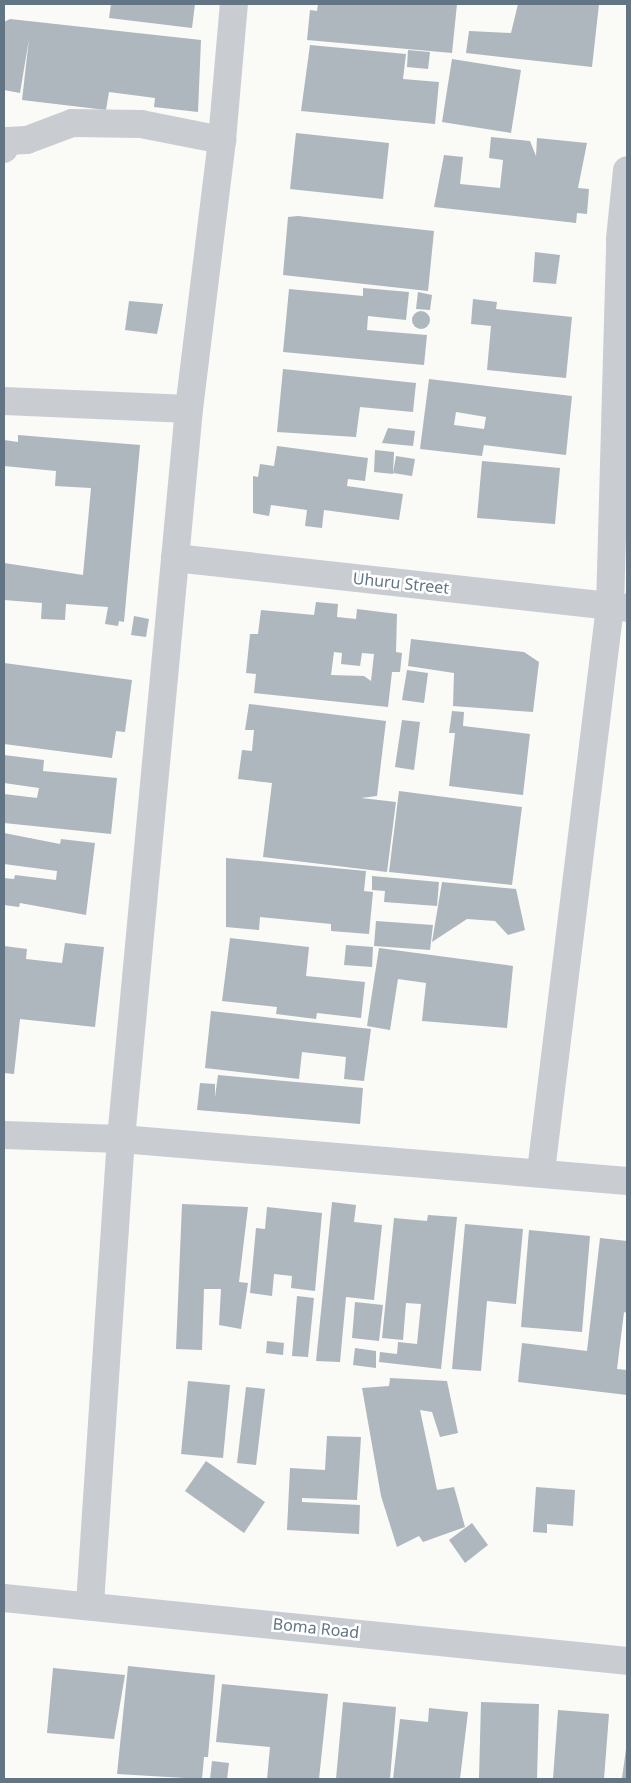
<!DOCTYPE html>
<html>
<head>
<meta charset="utf-8">
<style>
	body { margin:0 }
	#map { position:relative; width:631px; height:1783px; overflow:hidden; background:#fafaf7; font-family:"Noto Sans",sans-serif }
	div>[style] { position:absolute }
	[style*='--x'] { left:calc(var(--x)*1px); top:calc(var(--y)*1px); width:calc(var(--w)*1px); rotate:calc(var(--a)*1deg) }
	.building>* { inset:0; background:#adb7bd }
	.round { border-radius:50% }
	.street>* { height:28px; margin:-14px; padding:0 14px; transform-origin:14px; border-radius:14px; background:#c9cdd1 }
	span { translate:-50% -50%; white-space:nowrap; text-align:center; line-height:1.15; -webkit-text-stroke:5px #fff; paint-order:stroke }
	.street-label { font-size:16px; color:#627585 }
	.frame { position:absolute; inset:0; border:5px solid #627585; pointer-events:none }
</style>
</head>
<body>
<div id="map">
	<div class="building">
		<i style="clip-path:polygon(111px 4px,195px 4px,192px 28px,109px 18px)"></i>
		<i style="clip-path:polygon(318px 4px,457px 4px,452px 53px,307px 40px,310px 10px,317px 11px)"></i>
		<i style="clip-path:polygon(518px 4px,599px 4px,592px 67px,466px 53px,469px 31px,511px 33px)"></i>
		<i style="clip-path:polygon(10px 19px,201px 40px,198px 112px,154px 107px,155px 98px,109px 92px,106px 110px,22px 100px,29px 39px,20px 93px,4px 90px,4px 22px)"></i>
		<i style="clip-path:polygon(310px 45px,406px 54px,403px 79px,439px 82px,435px 124px,301px 111px)"></i>
		<i style="clip-path:polygon(408px 50px,430px 52px,428px 69px,407px 67px)"></i>
		<i style="clip-path:polygon(452px 59px,521px 70px,511px 133px,442px 122px)"></i>
		<i style="clip-path:polygon(296px 133px,389px 143px,383px 199px,290px 189px)"></i>
		<i style="clip-path:polygon(491px 137px,530px 141px,536px 156px,537px 138px,587px 143px,578px 188px,589px 189px,587px 214px,577px 213px,576px 223px,434px 207px,444px 155px,463px 157px,460px 184px,500px 188px,503px 160px,489px 158px)"></i>
		<i style="clip-path:polygon(298px 216px,434px 231px,428px 291px,283px 275px,288px 217px)"></i>
		<i style="clip-path:polygon(535px 252px,560px 255px,556px 284px,533px 282px)"></i>
		<i style="clip-path:polygon(363px 288px,409px 292px,406px 320px,368px 316px,367px 330px,427px 335px,424px 365px,283px 352px,289px 289px,363px 296px)"></i>
		<i style="clip-path:polygon(418px 292px,432px 295px,430px 310px,416px 309px)"></i>
		<i style="clip-path:polygon(473px 299px,497px 302px,496px 309px,572px 317px,566px 378px,487px 370px,491px 326px,471px 324px)"></i>
		<i style="clip-path:polygon(129px 301px,163px 304px,157px 334px,125px 330px)"></i>
		<i class="round" style="left:412px;top:311px;width:18px;height:18px"></i>
		<i style="clip-path:polygon(283px 369px,416px 383px,413px 412px,360px 407px,356px 437px,277px 432px)"></i>
		<i style="clip-path:polygon(evenodd,429px 379px,572px 396px,566px 455px,484px 445px,482px 456px,420px 449px,429px 379px,456px 412px,486px 417px,484px 429px,454px 425px,456px 412px)"></i>
		<i style="clip-path:polygon(388px 428px,415px 431px,413px 446px,382px 443px)"></i>
		<i style="clip-path:polygon(18px 435px,140px 445px,124px 622px,119px 621px,118px 626px,105px 624px,108px 607px,66px 604px,65px 620px,41px 619px,42px 603px,4px 600px,4px 563px,83px 575px,91px 488px,55px 486px,56px 471px,4px 466px,4px 440px,18px 442px)"></i>
		<i style="clip-path:polygon(277px 446px,368px 458px,365px 481px,348px 479px,347px 486px,403px 494px,399px 520px,324px 510px,322px 528px,305px 526px,307px 510px,271px 505px,269px 516px,253px 513px,253px 476px,258px 477px,260px 464px,274px 466px)"></i>
		<i style="clip-path:polygon(375px 450px,394px 452px,393px 474px,374px 472px)"></i>
		<i style="clip-path:polygon(396px 456px,415px 459px,412px 476px,393px 473px)"></i>
		<i style="clip-path:polygon(482px 461px,560px 468px,555px 524px,477px 518px)"></i>
		<i style="clip-path:polygon(evenodd,316px 602px,338px 604px,337px 617px,356px 619px,357px 609px,397px 614px,396px 652px,402px 653px,400px 672px,392px 672px,388px 707px,254px 693px,256px 674px,246px 673px,250px 634px,258px 634px,261px 610px,314px 615px,316px 602px,334px 652px,342px 653px,341px 664px,360px 666px,362px 653px,374px 654px,371px 681px,364px 676px,331px 675px,334px 652px)"></i>
		<i style="clip-path:polygon(134px 616px,149px 619px,146px 637px,131px 635px)"></i>
		<i style="clip-path:polygon(411px 639px,524px 652px,539px 662px,533px 712px,453px 706px,454px 673px,408px 666px)"></i>
		<i style="clip-path:polygon(4px 663px,132px 680px,125px 732px,116px 731px,112px 758px,4px 744px)"></i>
		<i style="clip-path:polygon(407px 670px,428px 673px,424px 703px,402px 700px)"></i>
		<i style="clip-path:polygon(249px 704px,386px 721px,377px 796px,361px 798px,396px 802px,387px 872px,263px 857px,272px 783px,238px 779px,242px 750px,252px 751px,254px 730px,245px 730px)"></i>
		<i style="clip-path:polygon(452px 711px,464px 712px,463px 726px,530px 734px,523px 795px,449px 786px,455px 733px,449px 733px)"></i>
		<i style="clip-path:polygon(402px 720px,420px 722px,414px 770px,395px 767px)"></i>
		<i style="clip-path:polygon(4px 755px,44px 760px,43px 771px,117px 778px,111px 834px,4px 823px,4px 794px,37px 798px,39px 788px,4px 783px)"></i>
		<i style="clip-path:polygon(399px 791px,522px 807px,512px 885px,389px 872px)"></i>
		<i style="clip-path:polygon(4px 833px,60px 844px,61px 839px,95px 843px,86px 915px,20px 903px,19px 907px,4px 905px,4px 878px,14px 879px,15px 875px,56px 880px,57px 871px,4px 864px)"></i>
		<i style="clip-path:polygon(226px 858px,366px 871px,364px 891px,373px 892px,369px 934px,331px 931px,331px 924px,260px 917px,259px 930px,226px 927px)"></i>
		<i style="clip-path:polygon(372px 876px,439px 882px,437px 906px,384px 902px,385px 891px,372px 890px)"></i>
		<i style="clip-path:polygon(442px 882px,516px 889px,525px 930px,508px 935px,495px 921px,467px 919px,432px 942px)"></i>
		<i style="clip-path:polygon(376px 921px,433px 925px,430px 950px,374px 946px)"></i>
		<i style="clip-path:polygon(230px 938px,309px 947px,306px 976px,365px 982px,361px 1018px,317px 1013px,316px 1019px,276px 1014px,277px 1007px,222px 1001px)"></i>
		<i style="clip-path:polygon(65px 943px,104px 947px,95px 1027px,20px 1019px,14px 1074px,4px 1073px,4px 946px,27px 949px,26px 959px,62px 963px)"></i>
		<i style="clip-path:polygon(346px 945px,373px 947px,372px 967px,344px 965px)"></i>
		<i style="clip-path:polygon(379px 948px,513px 966px,507px 1028px,422px 1021px,426px 983px,398px 979px,390px 1030px,367px 1026px)"></i>
		<i style="clip-path:polygon(211px 1011px,371px 1029px,364px 1081px,344px 1079px,346px 1057px,302px 1052px,299px 1079px,205px 1068px)"></i>
		<i style="clip-path:polygon(218px 1075px,363px 1088px,360px 1124px,197px 1110px,200px 1083px,215px 1084px,215px 1097px)"></i>
		<i style="clip-path:polygon(332px 1202px,356px 1205px,354px 1222px,382px 1225px,374px 1300px,346px 1297px,340px 1362px,316px 1361px)"></i>
		<i style="clip-path:polygon(182px 1204px,248px 1207px,239px 1282px,248px 1283px,241px 1329px,219px 1325px,221px 1289px,204px 1289px,202px 1350px,176px 1349px)"></i>
		<i style="clip-path:polygon(267px 1207px,322px 1213px,315px 1291px,291px 1288px,292px 1276px,274px 1274px,272px 1296px,250px 1293px,256px 1228px,265px 1229px)"></i>
		<i style="clip-path:polygon(428px 1215px,457px 1217px,441px 1369px,379px 1362px,380px 1352px,397px 1354px,398px 1342px,417px 1344px,421px 1304px,406px 1303px,403px 1340px,382px 1338px,394px 1218px,427px 1221px)"></i>
		<i style="clip-path:polygon(465px 1224px,523px 1229px,516px 1304px,487px 1301px,481px 1371px,452px 1369px)"></i>
		<i style="clip-path:polygon(529px 1230px,590px 1236px,582px 1332px,521px 1327px)"></i>
		<i style="clip-path:polygon(600px 1238px,627px 1241px,627px 1313px,624px 1312px,617px 1369px,627px 1370px,627px 1395px,518px 1382px,522px 1343px,587px 1351px)"></i>
		<i style="clip-path:polygon(297px 1296px,314px 1298px,308px 1357px,292px 1356px)"></i>
		<i style="clip-path:polygon(355px 1302px,383px 1305px,379px 1341px,352px 1338px)"></i>
		<i style="clip-path:polygon(267px 1341px,284px 1343px,283px 1355px,266px 1353px)"></i>
		<i style="clip-path:polygon(355px 1348px,376px 1351px,376px 1368px,353px 1365px)"></i>
		<i style="clip-path:polygon(390px 1378px,447px 1381px,458px 1433px,440px 1437px,432px 1412px,420px 1410px,437px 1490px,454px 1487px,465px 1527px,423px 1542px,419px 1536px,397px 1547px,381px 1496px,362px 1388px,389px 1386px)"></i>
		<i style="clip-path:polygon(188px 1381px,230px 1385px,223px 1458px,181px 1454px)"></i>
		<i style="clip-path:polygon(246px 1387px,265px 1389px,256px 1465px,237px 1463px)"></i>
		<i style="clip-path:polygon(327px 1436px,361px 1437px,357px 1500px,302px 1498px,302px 1502px,360px 1505px,359px 1534px,287px 1530px,290px 1468px,325px 1470px)"></i>
		<i style="clip-path:polygon(206px 1461px,265px 1502px,244px 1533px,185px 1491px)"></i>
		<i style="clip-path:polygon(536px 1487px,575px 1490px,573px 1526px,547px 1524px,547px 1533px,533px 1532px)"></i>
		<i style="clip-path:polygon(472px 1523px,488px 1545px,465px 1563px,449px 1540px)"></i>
		<i style="clip-path:polygon(128px 1666px,215px 1675px,208px 1757px,204px 1757px,202px 1779px,117px 1774px)"></i>
		<i style="clip-path:polygon(53px 1668px,125px 1675px,114px 1739px,47px 1733px)"></i>
		<i style="clip-path:polygon(222px 1684px,328px 1694px,319px 1779px,267px 1779px,270px 1747px,216px 1742px)"></i>
		<i style="clip-path:polygon(343px 1702px,396px 1707px,390px 1779px,336px 1779px)"></i>
		<i style="clip-path:polygon(481px 1702px,539px 1704px,537px 1779px,479px 1779px)"></i>
		<i style="clip-path:polygon(429px 1708px,468px 1712px,460px 1779px,393px 1779px,400px 1719px,428px 1722px)"></i>
		<i style="clip-path:polygon(558px 1710px,609px 1714px,604px 1779px,553px 1779px)"></i>
		<i style="clip-path:polygon(627px 1742px,627px 1778px,622px 1778px)"></i>
		<i style="clip-path:polygon(212px 1761px,229px 1763px,227px 1779px,210px 1779px)"></i>
	</div>
	<div class="street">
		<i style="--x:4;--y:149;--w:9;--a:-63"></i>
		<i style="--x:8;--y:141;--w:19;--a:-3"></i>
		<i style="--x:27;--y:140;--w:48;--a:-20.7"></i>
		<i style="--x:72;--y:123;--w:69;--a:0.8"></i>
		<i style="--x:141;--y:124;--w:83;--a:11.2"></i>
		<i style="--x:4;--y:401;--w:185;--a:2.5"></i>
		<i style="--x:175;--y:558;--w:455;--a:6.3"></i>
		<i style="--x:4;--y:1135;--w:117;--a:2"></i>
		<i style="--x:121;--y:1139;--w:508;--a:4.74"></i>
		<i style="--x:541;--y:1171;--w:568;--a:-83.03"></i>
		<i style="--x:610;--y:607;--w:368;--a:-88.4"></i>
		<i style="--x:620;--y:239;--w:69;--a:-84.2"></i>
		<i style="--x:4;--y:1598;--w:626;--a:5.77"></i>
		<i style="--x:90;--y:1604;--w:466;--a:-86.2"></i>
		<i style="--x:121;--y:1139;--w:733;--a:-84.68"></i>
		<i style="--x:189;--y:409;--w:271;--a:-83"></i>
		<i style="--x:222;--y:140;--w:137;--a:-85"></i>
	</div>
	<div class="street-label">
		<span style="left:401px;top:583px;rotate:6deg">Uhuru Street</span>
		<span style="left:316px;top:1628px;rotate:6deg">Boma Road</span>
	</div>
	<div class="frame"></div>
</div>
</body>
</html>
